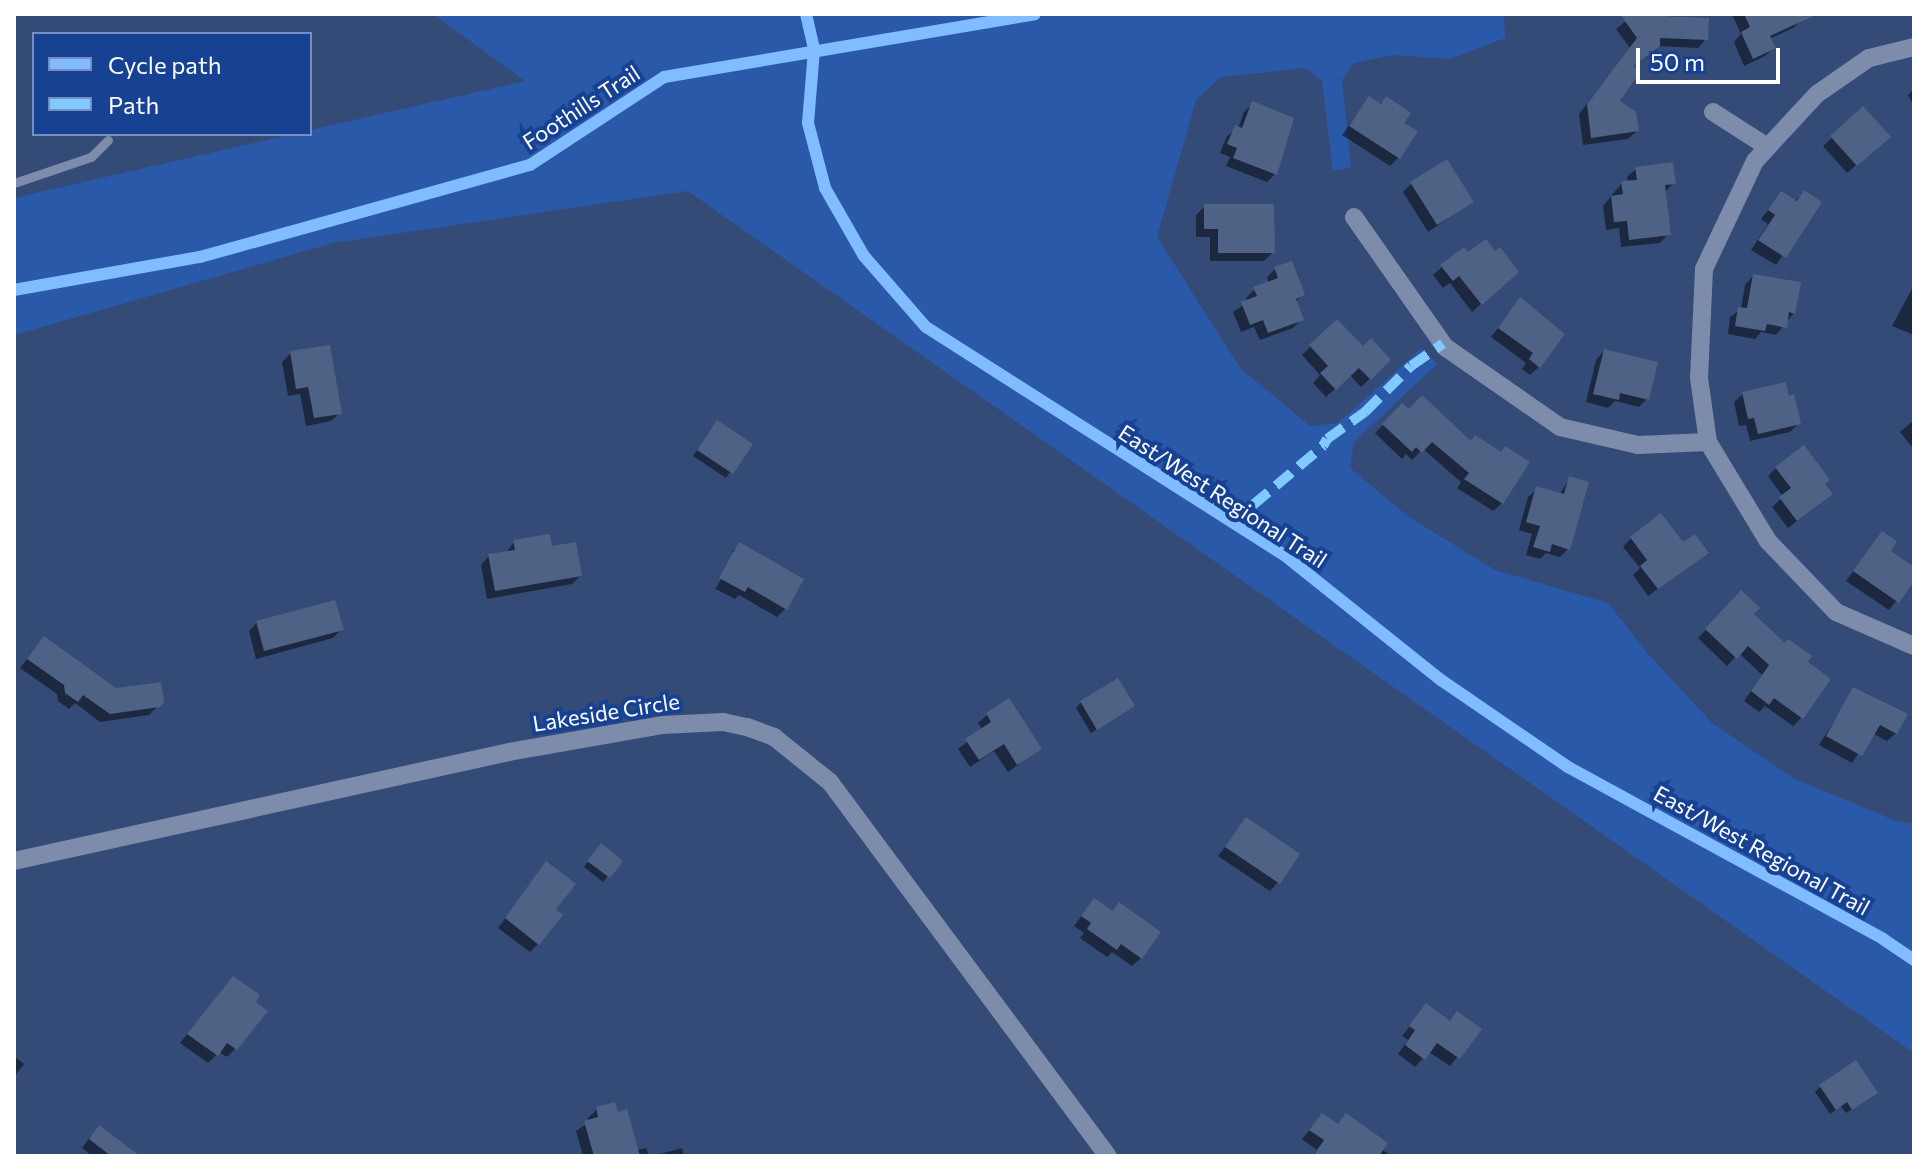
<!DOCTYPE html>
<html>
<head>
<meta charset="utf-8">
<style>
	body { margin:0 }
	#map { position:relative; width:1928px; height:1170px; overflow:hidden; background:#344b77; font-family:Commissioner,sans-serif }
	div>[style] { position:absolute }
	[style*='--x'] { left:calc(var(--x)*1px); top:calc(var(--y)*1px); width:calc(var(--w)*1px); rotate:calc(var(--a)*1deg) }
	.green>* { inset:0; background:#2b59aa }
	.shadow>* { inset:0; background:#0007 }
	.building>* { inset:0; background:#4e6285 }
	.service>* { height:9px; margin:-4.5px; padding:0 4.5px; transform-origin:4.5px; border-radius:4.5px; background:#7c8caa }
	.minor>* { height:18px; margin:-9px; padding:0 9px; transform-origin:9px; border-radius:9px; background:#7c8caa }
	.quiet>* { height:10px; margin-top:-5px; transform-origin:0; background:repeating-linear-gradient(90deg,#80caff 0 20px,transparent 0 30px) }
	.cycleway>* { height:12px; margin:-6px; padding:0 6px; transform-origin:6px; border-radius:6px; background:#80bcff }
	span { translate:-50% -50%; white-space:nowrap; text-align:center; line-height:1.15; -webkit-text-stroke:8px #174294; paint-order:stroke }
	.street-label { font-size:22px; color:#fff }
	.frame { position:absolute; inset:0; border:16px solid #fff; pointer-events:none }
	.legend { position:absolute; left:32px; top:32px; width:280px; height:104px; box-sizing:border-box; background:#174294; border:2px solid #748ebf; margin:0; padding:10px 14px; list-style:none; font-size:24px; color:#fff }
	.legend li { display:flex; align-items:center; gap:16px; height:40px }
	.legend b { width:40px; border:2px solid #748ebf }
	.scale { position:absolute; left:1636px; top:48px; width:144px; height:36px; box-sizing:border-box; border:4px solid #fff; border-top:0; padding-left:10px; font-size:24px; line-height:28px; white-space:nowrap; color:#fff; -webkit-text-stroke:6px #174294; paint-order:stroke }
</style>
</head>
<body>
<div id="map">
	<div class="green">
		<i style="clip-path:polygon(433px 14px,1504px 14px,1505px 38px,1450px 59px,1394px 55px,1354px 63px,1342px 80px,1351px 167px,1333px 171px,1322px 81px,1305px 68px,1221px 77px,1196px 100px,1157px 237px,1240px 368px,1310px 426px,1338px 423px,1422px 348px,1437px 364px,1354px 442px,1350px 468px,1409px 517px,1495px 570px,1608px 603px,1648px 654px,1712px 723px,1793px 778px,1896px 821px,1914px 824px,1914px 1053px,688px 191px,333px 243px,14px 335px,14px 198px,293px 134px,310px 134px,310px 130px,525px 81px)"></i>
	</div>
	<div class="shadow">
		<i style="clip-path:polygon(1634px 14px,1674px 14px,1706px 39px,1698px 48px,1657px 46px,1631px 67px,1617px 101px,1637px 131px,1628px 139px,1583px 145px,1579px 114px,1630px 48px,1616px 29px)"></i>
		<i style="clip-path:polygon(1732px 14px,1799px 14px,1802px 20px,1793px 28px,1769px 39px,1773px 48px,1765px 56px,1744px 66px,1734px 42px,1741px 34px)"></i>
		<i style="clip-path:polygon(1914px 89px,1914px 106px,1908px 95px)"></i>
		<i style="clip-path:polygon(1369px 98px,1379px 105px,1386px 99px,1402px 123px,1398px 158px,1390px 166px,1342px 135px)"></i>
		<i style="clip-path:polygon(1253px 104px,1275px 174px,1267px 182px,1226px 166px,1230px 157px,1220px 153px,1227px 136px,1238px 129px,1244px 112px)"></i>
		<i style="clip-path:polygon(1863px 109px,1880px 145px,1847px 173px,1823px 146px)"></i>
		<i style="clip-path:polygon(1636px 169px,1674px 183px,1665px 192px,1668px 234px,1660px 243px,1621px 247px,1619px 228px,1606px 230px,1603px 206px,1622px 183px,1628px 183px,1627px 177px)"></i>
		<i style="clip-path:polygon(1411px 184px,1472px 202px,1428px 232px,1403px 192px)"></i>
		<i style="clip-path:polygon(1804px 193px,1819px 203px,1776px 265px,1751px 250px,1768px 224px,1761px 219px,1781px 194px,1794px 202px)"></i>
		<i style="clip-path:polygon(1205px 206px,1273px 252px,1264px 261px,1210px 261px,1210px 237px,1196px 237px,1196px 215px)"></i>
		<i style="clip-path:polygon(1442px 267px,1508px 280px,1472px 312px,1450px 283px,1443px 288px,1433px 275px)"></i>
		<i style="clip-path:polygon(1275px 269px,1303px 295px,1295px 302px,1301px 319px,1293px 328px,1260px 340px,1254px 327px,1241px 332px,1233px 312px,1248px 302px,1246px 298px,1255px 289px,1269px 284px,1267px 277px)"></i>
		<i style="clip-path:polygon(1753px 276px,1794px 313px,1776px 335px,1761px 332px,1755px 339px,1728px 334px,1730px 317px,1741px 309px,1745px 285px)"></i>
		<i style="clip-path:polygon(1914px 285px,1914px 335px,1892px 326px)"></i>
		<i style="clip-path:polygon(1520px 300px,1545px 317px,1539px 367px,1530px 375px,1522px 369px,1526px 363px,1491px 337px)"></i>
		<i style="clip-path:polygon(1337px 321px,1363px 349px,1389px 360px,1361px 387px,1350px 375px,1326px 397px,1313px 383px,1320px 375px,1302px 355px)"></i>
		<i style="clip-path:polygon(1604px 351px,1647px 399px,1639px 407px,1615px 401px,1608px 408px,1586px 402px,1596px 360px)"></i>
		<i style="clip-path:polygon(291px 353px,340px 413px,331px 421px,306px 426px,300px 394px,288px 396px,282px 362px)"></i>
		<i style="clip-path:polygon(1743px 394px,1798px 424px,1790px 432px,1750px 441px,1746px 425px,1739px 426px,1734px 402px)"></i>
		<i style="clip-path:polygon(1402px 406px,1502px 503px,1493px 511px,1457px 488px,1461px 482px,1423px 449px,1412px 460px,1406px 454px,1402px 459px,1375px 433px)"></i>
		<i style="clip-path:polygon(1914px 420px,1914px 443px,1911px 446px,1900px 432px)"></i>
		<i style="clip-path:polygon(712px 428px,750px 445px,726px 478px,693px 456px)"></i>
		<i style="clip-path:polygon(1776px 468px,1823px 484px,1822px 502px,1788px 528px,1772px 507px,1783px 497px,1768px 476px)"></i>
		<i style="clip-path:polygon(1570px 478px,1568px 549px,1560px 557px,1546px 553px,1540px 559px,1526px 555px,1532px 534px,1519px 530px,1528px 497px,1537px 489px,1559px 495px)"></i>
		<i style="clip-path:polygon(1882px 533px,1888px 551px,1914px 569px,1914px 578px,1889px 610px,1846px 581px)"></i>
		<i style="clip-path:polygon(1631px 538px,1683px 545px,1707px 552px,1648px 596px,1633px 575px,1640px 568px,1623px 547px)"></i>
		<i style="clip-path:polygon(514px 542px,550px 549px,580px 576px,572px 584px,487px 599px,481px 565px,489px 556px,506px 553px)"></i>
		<i style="clip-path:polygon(739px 545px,786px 608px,777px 617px,739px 595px,735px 599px,712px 587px,716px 588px,736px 552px,732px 552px)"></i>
		<i style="clip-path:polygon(1741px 593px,1751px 614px,1805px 663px,1802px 717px,1793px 726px,1765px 706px,1759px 712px,1744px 701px,1762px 675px,1739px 653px,1727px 666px,1698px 638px)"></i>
		<i style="clip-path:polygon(257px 622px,341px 630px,333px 638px,256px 659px,249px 631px)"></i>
		<i style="clip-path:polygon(44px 638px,116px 690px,158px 706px,149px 715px,100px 722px,75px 703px,69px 709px,58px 701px,57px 694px,20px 668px)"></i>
		<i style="clip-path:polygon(1854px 690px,1896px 733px,1887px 741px,1872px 733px,1852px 763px,1819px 745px)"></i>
		<i style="clip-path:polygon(1009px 701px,1040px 748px,1008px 772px,994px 751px,970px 767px,958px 749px,983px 730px,978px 723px,987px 715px)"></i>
		<i style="clip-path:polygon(1081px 702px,1133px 706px,1091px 733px,1076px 708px)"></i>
		<i style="clip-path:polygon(1246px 820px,1278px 882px,1270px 891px,1218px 856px)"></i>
		<i style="clip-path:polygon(596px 851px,620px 861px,603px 882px,584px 867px)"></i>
		<i style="clip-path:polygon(546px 864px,553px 909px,538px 944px,530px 952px,498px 928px)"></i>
		<i style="clip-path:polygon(1094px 900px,1141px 958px,1132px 966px,1112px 952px,1107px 957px,1080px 938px,1084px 933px,1074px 926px)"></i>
		<i style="clip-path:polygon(225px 987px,235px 1049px,227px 1057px,219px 1052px,208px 1063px,180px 1043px)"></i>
		<i style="clip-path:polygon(1426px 1006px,1449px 1022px,1457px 1014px,1479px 1030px,1450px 1066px,1429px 1052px,1415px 1067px,1398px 1054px,1408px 1040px,1402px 1036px)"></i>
		<i style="clip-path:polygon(14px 1056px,24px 1064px,14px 1077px)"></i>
		<i style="clip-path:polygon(1820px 1087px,1870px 1098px,1846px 1113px,1841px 1106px,1830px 1114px,1815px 1092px)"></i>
		<i style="clip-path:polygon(597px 1109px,637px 1150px,646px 1148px,649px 1156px,583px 1156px,576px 1131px,589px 1122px,588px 1118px)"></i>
		<i style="clip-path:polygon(1322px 1115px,1381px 1149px,1390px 1155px,1312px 1156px,1317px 1150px,1302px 1139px)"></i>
		<i style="clip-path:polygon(91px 1136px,137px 1156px,92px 1156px,82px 1148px)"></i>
		<i style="clip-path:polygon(682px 1148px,684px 1156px,653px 1156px)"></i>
	</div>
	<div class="building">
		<i style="clip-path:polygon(1620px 14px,1709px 18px,1708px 40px,1660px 38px,1660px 46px,1633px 66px,1641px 71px,1620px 101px,1636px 112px,1639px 131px,1591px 138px,1587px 104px,1637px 38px)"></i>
		<i style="clip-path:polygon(1744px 14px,1818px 14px,1770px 36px,1776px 48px,1753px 59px,1741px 32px,1750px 27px)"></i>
		<i style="clip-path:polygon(1369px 96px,1381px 104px,1386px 96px,1411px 113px,1404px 123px,1418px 131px,1400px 159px,1349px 126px)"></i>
		<i style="clip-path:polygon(1252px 101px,1294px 118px,1277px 175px,1233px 158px,1237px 148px,1227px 144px,1235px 125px,1242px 128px)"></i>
		<i style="clip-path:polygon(1863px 106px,1891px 137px,1857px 166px,1830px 136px)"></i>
		<i style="clip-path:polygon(1447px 159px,1474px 202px,1437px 225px,1410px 182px)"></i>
		<i style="clip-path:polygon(1673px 162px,1676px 184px,1665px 185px,1671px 235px,1629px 240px,1627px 221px,1614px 222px,1611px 196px,1623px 194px,1621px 181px,1637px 180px,1635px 167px)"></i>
		<i style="clip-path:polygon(1804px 190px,1822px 202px,1786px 258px,1758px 240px,1775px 215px,1768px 210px,1781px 191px,1797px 201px)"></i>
		<i style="clip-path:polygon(1204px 204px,1274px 204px,1275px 253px,1218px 253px,1218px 229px,1204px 229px)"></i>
		<i style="clip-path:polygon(1486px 239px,1495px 251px,1500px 247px,1519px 272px,1482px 305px,1459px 276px,1453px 281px,1440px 265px,1464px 247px,1468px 252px)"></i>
		<i style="clip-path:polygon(1292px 261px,1305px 295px,1296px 299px,1304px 320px,1268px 333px,1263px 320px,1250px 325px,1241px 302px,1257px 296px,1253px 287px,1278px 278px,1274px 267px)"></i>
		<i style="clip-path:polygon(1753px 274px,1801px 282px,1795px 314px,1789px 312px,1787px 328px,1767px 324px,1765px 331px,1735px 326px,1738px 307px,1747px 308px)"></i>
		<i style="clip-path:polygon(1520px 297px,1565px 334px,1540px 368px,1529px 359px,1533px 353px,1498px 328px)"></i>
		<i style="clip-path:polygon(1337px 319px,1363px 346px,1371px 338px,1391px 360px,1371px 380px,1359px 368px,1336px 390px,1320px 373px,1328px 366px,1309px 345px)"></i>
		<i style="clip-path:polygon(330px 345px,342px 414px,314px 418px,308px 387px,296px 389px,290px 351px)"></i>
		<i style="clip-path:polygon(1604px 349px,1658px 362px,1649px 400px,1620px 393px,1619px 400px,1593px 394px)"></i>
		<i style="clip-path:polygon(1786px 382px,1789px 396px,1794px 394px,1801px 424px,1758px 434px,1754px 418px,1748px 419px,1742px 392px)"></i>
		<i style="clip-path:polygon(1422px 395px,1471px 441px,1475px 435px,1501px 452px,1505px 446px,1530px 462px,1503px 504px,1464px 479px,1469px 473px,1432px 442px,1422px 453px,1416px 447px,1412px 452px,1382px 424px,1402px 403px,1409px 409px)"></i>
		<i style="clip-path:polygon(717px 420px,753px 444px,733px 474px,697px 450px)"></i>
		<i style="clip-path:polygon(1804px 445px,1830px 480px,1825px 484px,1833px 494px,1797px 521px,1779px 497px,1791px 488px,1775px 467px)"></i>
		<i style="clip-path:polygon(1569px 476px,1589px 482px,1570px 550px,1552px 544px,1550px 552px,1533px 547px,1540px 526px,1526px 522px,1536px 486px,1564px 494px)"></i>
		<i style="clip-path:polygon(1661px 513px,1683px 542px,1695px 534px,1709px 553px,1658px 589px,1640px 566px,1647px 560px,1630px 537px)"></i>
		<i style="clip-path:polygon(1882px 531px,1897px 541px,1891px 551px,1914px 567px,1914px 581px,1899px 603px,1853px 571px)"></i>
		<i style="clip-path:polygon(550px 534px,552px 546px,576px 542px,582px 576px,495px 591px,488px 554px,515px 550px,513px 540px)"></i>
		<i style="clip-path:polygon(739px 542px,804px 579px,787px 610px,748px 587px,745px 592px,719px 578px)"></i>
		<i style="clip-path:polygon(1741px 590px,1760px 608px,1754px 614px,1785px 643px,1788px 639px,1812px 656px,1808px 662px,1831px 679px,1803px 719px,1774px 698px,1769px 705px,1751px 691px,1769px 665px,1748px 646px,1737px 659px,1705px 629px)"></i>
		<i style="clip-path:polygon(335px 600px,344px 630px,264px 651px,256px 621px)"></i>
		<i style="clip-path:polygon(44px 636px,116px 688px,161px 682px,164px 702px,160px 707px,110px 714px,83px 695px,78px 702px,65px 693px,64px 685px,27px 659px)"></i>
		<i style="clip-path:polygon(1118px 678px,1135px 706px,1097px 730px,1080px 701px)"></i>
		<i style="clip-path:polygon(1853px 687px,1908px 714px,1897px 734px,1880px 725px,1862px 756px,1826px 736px)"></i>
		<i style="clip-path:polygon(1009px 698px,1042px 749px,1017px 765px,1004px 744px,979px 760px,965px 739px,991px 722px,986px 713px)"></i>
		<i style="clip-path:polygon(1246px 817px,1300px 854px,1280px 884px,1225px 847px)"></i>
		<i style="clip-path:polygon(601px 843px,623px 861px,610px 878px,587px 861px)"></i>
		<i style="clip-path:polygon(546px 861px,576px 884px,556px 909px,563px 915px,539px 945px,505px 918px)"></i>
		<i style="clip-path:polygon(1094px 898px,1113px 911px,1119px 902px,1161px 932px,1142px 959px,1121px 944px,1117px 950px,1087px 929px,1091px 923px,1081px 916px)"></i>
		<i style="clip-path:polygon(233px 976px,260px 995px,256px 1002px,268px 1011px,237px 1050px,227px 1043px,218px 1056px,187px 1034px)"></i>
		<i style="clip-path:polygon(1426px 1003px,1450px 1021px,1457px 1011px,1482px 1029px,1460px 1059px,1437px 1043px,1425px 1060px,1405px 1045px,1415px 1030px,1409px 1026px)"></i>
		<i style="clip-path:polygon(1856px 1060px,1878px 1093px,1852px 1110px,1847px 1102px,1836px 1110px,1819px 1085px)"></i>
		<i style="clip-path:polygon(615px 1102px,618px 1112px,627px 1109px,640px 1156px,594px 1156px,584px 1121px,598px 1117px,596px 1107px)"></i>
		<i style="clip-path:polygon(1322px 1113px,1338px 1124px,1346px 1113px,1388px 1143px,1379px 1156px,1313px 1156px,1324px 1140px,1309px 1130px)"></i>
		<i style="clip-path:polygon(99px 1125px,140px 1156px,111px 1156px,89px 1139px)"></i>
	</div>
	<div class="service">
		<i style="--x:14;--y:183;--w:81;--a:-18.7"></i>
		<i style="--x:91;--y:157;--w:24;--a:-45"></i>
	</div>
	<div class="minor">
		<i style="--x:1914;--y:47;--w:46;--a:166.3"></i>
		<i style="--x:1869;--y:58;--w:63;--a:145.3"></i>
		<i style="--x:1817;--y:94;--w:91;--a:132.8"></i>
		<i style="--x:1755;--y:161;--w:119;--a:115.3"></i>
		<i style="--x:1704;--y:269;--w:109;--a:92.6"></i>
		<i style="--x:1699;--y:378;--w:65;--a:82"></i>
		<i style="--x:1708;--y:442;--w:116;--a:58.8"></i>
		<i style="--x:1768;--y:541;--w:98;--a:46.2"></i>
		<i style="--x:1836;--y:612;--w:85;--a:23.6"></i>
		<i style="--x:1713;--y:112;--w:63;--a:32.7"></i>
		<i style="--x:1354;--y:217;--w:159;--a:55"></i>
		<i style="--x:1445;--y:347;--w:140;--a:34.8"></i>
		<i style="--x:1560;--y:427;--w:80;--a:13"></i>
		<i style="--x:1638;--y:445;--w:70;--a:-2.5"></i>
		<i style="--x:14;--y:861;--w:507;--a:-12.42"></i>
		<i style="--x:509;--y:752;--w:155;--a:-10"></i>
		<i style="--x:662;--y:725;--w:61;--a:-2.8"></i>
		<i style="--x:723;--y:722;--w:25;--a:12"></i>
		<i style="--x:747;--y:727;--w:29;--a:20"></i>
		<i style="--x:774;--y:737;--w:72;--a:38.8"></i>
		<i style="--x:830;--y:782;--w:466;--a:53.4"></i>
	</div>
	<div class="quiet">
		<i style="--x:1238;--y:526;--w:26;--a:-54"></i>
		<i style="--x:1253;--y:505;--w:92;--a:-40.1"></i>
		<i style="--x:1323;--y:446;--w:8;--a:-60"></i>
		<i style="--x:1327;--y:439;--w:47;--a:-35.4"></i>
		<i style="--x:1365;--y:412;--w:65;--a:-45"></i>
		<i style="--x:1411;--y:366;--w:39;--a:-35"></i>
	</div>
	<div class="cycleway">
		<i style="--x:806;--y:14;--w:37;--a:77"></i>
		<i style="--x:814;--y:50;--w:73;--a:94.7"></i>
		<i style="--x:808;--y:123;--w:67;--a:75.3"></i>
		<i style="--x:825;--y:188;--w:78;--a:60.2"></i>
		<i style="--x:864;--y:256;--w:94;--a:48.9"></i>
		<i style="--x:926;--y:327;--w:429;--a:32.5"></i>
		<i style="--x:1288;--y:558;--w:196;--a:38.6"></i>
		<i style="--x:1441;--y:680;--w:154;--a:34.4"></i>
		<i style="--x:1568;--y:767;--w:359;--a:28.6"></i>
		<i style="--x:1883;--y:939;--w:37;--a:34"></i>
		<i style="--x:14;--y:290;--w:189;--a:-10.1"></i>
		<i style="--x:200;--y:257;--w:343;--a:-15.6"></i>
		<i style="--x:530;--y:165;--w:160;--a:-33.3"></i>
		<i style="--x:664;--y:77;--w:376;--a:-9.6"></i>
	</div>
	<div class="street-label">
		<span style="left:581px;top:107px;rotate:-33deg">Foothills Trail</span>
		<span style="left:1223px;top:496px;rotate:33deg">East/West Regional Trail</span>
		<span style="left:606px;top:712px;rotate:-9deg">Lakeside Circle</span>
		<span style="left:1762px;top:850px;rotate:29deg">East/West Regional Trail</span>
	</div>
	<div class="frame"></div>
	<ul class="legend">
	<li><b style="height:10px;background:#80bcff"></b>Cycle path</li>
	<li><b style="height:10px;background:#80caff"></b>Path</li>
	</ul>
	<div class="scale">50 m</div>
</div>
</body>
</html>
